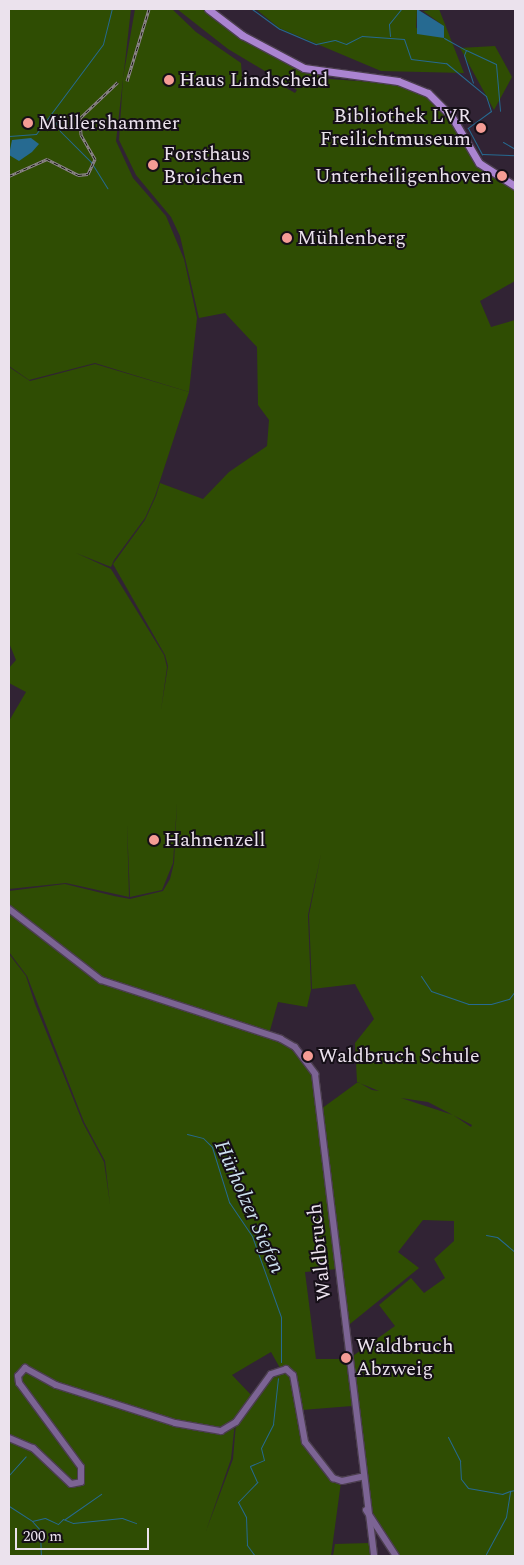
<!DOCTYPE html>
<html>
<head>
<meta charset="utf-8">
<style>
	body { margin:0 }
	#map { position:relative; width:524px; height:1565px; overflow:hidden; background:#312334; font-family:Spectral,serif }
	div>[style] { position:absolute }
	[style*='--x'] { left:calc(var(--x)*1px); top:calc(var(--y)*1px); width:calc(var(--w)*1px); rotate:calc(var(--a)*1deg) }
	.green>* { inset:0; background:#2f4d03 }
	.water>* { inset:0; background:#266a91 }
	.stream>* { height:1px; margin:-0.5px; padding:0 0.5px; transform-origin:0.5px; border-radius:0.5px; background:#266a91 }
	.roads { filter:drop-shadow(1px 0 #4b3e4e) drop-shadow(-1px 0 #4b3e4e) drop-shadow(0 1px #4b3e4e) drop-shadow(0 -1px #4b3e4e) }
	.tertiary>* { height:6px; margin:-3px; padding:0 3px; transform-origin:3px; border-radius:3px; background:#7c6494 }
	.secondary>* { height:7px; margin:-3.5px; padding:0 3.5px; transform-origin:3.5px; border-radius:3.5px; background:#ab84d1 }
	.rail>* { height:3px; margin-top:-1.5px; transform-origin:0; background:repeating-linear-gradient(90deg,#150f17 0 4px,#928694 0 8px); box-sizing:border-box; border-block:1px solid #928694 }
	.dots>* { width:14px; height:14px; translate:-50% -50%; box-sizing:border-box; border:2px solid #150f17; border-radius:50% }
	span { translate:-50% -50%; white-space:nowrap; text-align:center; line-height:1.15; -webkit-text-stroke:4px #150f17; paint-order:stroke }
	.poi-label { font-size:20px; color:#ebe2ed }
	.left { translate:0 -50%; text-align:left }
	.right { translate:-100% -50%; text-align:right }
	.street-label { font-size:20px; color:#ebe2ed }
	.water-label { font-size:21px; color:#cde1ef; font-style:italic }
	.frame { position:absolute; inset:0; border:10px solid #ebe2ed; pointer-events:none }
	.scale { position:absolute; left:15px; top:1528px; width:134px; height:22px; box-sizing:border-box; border:2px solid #ebe2ed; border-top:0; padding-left:6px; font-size:15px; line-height:18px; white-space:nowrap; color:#ebe2ed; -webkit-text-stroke:4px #150f17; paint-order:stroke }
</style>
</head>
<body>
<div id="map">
	<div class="green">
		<i style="clip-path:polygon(9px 9px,131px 9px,116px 141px,133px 178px,166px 216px,184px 259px,197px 318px,189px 392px,95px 363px,29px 380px,9px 366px)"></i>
		<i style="clip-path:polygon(evenodd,135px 9px,172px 9px,196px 32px,241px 63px,242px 77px,250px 84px,267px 77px,295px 93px,297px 90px,228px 49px,177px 9px,203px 9px,290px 66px,329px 79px,386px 83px,425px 93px,442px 106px,477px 166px,515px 190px,515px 281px,480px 301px,491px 327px,515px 320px,515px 1556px,398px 1556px,368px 1509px,350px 1358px,395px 1326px,379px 1305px,411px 1278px,424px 1293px,445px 1278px,434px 1259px,454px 1241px,454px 1221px,423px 1220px,398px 1252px,419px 1268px,345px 1328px,321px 1109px,358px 1082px,372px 1090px,379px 1091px,357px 1082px,355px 1043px,374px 1019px,355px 984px,312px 989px,309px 915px,321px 854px,308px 915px,311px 990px,307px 1007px,278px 1002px,269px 1034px,102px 979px,9px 907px,9px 891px,65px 884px,114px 896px,130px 899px,163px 891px,170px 879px,174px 863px,177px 803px,167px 756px,177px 803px,173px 863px,162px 890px,130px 897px,127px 824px,129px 897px,66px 883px,9px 889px,9px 721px,26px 692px,9px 683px,9px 668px,16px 660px,9px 643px,9px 367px,30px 381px,95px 364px,189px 392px,155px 496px,145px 518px,114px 560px,111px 567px,76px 553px,111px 569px,164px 655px,167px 667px,161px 710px,166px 754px,161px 710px,168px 666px,165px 655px,113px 564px,145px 520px,156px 496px,160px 483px,203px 499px,229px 472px,267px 446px,269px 420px,258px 405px,257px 347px,225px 313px,199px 318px,180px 236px,171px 217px,136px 175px,119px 140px,123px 78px,135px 9px,401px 1098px,428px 1102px,472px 1125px,471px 1127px,453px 1115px,401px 1098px)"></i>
		<i style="clip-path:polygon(256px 9px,417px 9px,416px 28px,441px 24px,423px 11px,439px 9px,464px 73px,381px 71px,279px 28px)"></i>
		<i style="clip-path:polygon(495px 46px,512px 77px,494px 110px,460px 48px)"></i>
		<i style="clip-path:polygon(9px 911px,100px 981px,280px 1040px,293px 1047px,313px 1075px,337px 1269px,305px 1272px,316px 1359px,346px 1359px,352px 1406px,302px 1410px,295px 1375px,280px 1368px,271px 1352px,232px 1375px,253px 1397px,235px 1422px,231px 1459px,206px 1531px,233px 1459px,236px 1423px,272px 1375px,280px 1370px,292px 1375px,304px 1442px,341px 1482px,331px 1556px,9px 1556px,9px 954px,26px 976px,35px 1004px,83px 1123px,104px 1162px,110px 1204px,105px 1161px,84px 1122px,27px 976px,9px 952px)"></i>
		<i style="clip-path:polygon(369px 1543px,372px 1556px,333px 1556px,335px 1544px)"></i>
	</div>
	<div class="water">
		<i style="clip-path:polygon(417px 9px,444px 26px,444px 38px,417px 34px)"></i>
		<i style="clip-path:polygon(31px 138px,39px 144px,32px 152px,19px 161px,9px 155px,12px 140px)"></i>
	</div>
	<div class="stream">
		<i style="--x:252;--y:9;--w:34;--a:36"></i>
		<i style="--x:280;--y:29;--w:39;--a:23"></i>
		<i style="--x:316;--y:44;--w:19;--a:-12"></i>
		<i style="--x:335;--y:40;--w:12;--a:20"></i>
		<i style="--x:346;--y:44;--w:18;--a:-27"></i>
		<i style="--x:362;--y:36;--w:42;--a:4.1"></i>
		<i style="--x:404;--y:39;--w:21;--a:71"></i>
		<i style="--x:411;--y:59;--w:35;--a:7"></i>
		<i style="--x:446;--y:63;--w:52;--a:39.5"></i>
		<i style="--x:486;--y:96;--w:16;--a:72"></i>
		<i style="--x:491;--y:111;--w:29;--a:144"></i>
		<i style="--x:468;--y:128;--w:30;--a:62"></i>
		<i style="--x:482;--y:154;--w:33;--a:2"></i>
		<i style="--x:390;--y:36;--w:12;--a:-95"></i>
		<i style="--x:389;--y:24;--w:19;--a:-51"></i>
		<i style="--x:444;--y:38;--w:25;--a:29"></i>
		<i style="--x:466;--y:50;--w:5;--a:112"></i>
		<i style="--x:464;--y:55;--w:29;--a:72"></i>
		<i style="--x:466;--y:50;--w:33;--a:25"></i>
		<i style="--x:496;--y:64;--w:47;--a:85.1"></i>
		<i style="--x:51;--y:114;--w:19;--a:62"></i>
		<i style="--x:60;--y:131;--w:44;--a:45"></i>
		<i style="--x:91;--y:162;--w:31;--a:58"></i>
		<i style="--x:9;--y:136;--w:27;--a:-4"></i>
		<i style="--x:36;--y:134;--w:112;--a:-53.3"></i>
		<i style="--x:103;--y:44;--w:36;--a:-76"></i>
		<i style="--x:503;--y:142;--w:14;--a:30"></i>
		<i style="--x:421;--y:976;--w:18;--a:56"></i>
		<i style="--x:431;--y:991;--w:39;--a:19"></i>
		<i style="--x:468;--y:1004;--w:23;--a:0"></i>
		<i style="--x:491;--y:1004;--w:19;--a:-16"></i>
		<i style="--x:509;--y:999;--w:10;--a:-53"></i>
		<i style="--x:187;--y:1134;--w:16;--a:14"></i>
		<i style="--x:203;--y:1138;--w:13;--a:45"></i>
		<i style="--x:212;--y:1147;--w:58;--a:72.8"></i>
		<i style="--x:229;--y:1202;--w:41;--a:55.9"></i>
		<i style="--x:252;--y:1236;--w:86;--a:70.3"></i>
		<i style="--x:281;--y:1317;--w:45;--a:90"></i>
		<i style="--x:486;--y:1235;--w:11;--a:10"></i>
		<i style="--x:497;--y:1237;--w:23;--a:40"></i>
		<i style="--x:448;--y:1437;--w:27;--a:63"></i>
		<i style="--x:460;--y:1461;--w:18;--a:87"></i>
		<i style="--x:461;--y:1479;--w:11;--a:52"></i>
		<i style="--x:468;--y:1488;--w:35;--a:10"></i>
		<i style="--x:502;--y:1494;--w:9;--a:-21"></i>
		<i style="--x:9;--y:1475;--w:25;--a:-48"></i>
		<i style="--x:9;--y:1506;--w:27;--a:33"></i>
		<i style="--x:32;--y:1521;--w:13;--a:-13"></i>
		<i style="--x:45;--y:1518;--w:14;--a:25"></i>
		<i style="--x:58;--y:1524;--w:7;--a:-45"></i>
		<i style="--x:63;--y:1519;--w:11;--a:22"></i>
		<i style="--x:73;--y:1523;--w:49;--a:-5.8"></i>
		<i style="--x:122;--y:1518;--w:15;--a:20"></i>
		<i style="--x:65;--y:1519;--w:44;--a:-34.8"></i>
		<i style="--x:32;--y:1521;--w:12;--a:48"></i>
		<i style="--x:40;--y:1530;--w:26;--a:88"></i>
		<i style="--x:486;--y:1554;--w:42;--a:-61.6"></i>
		<i style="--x:506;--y:1517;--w:26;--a:-81"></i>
		<i style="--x:510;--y:1491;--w:5;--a:-11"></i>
		<i style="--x:255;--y:1556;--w:14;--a:-126"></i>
		<i style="--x:247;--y:1545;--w:28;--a:-92"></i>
		<i style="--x:246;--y:1517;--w:17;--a:-118"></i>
		<i style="--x:238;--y:1502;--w:28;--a:-46"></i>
		<i style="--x:257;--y:1482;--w:17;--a:-114"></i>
		<i style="--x:250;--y:1466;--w:15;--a:-23"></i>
		<i style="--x:264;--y:1460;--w:12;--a:-104"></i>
		<i style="--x:261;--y:1448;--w:27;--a:-63"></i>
		<i style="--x:273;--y:1424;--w:46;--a:-83.8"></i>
	</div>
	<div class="roads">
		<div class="tertiary">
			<i style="--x:9;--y:909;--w:116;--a:37.7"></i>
			<i style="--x:101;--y:980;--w:189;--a:18.1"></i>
			<i style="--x:281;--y:1039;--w:16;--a:30"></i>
			<i style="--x:295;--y:1047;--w:34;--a:53"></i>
			<i style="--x:315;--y:1074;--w:486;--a:83"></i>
			<i style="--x:9;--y:1438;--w:26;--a:23"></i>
			<i style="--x:33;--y:1448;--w:52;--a:43.5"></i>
			<i style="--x:71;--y:1484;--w:10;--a:-11"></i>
			<i style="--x:81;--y:1482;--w:15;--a:-90"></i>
			<i style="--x:81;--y:1467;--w:104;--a:-126.4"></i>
			<i style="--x:19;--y:1383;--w:7;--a:-98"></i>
			<i style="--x:18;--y:1376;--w:11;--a:-49"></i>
			<i style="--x:25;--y:1368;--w:35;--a:29"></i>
			<i style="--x:56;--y:1385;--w:125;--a:17.7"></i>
			<i style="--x:175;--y:1423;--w:47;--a:9.9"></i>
			<i style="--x:221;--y:1431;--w:17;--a:-31"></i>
			<i style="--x:236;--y:1422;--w:59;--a:-53.9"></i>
			<i style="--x:271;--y:1374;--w:16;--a:-18"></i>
			<i style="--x:286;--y:1369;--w:9;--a:41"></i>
			<i style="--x:293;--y:1375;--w:68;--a:79.8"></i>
			<i style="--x:305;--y:1442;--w:46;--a:52.1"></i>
			<i style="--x:333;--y:1478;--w:9;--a:18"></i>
			<i style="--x:342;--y:1481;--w:19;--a:-12"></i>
			<i style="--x:366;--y:1510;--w:55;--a:56.9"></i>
		</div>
		<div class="secondary">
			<i style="--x:208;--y:9;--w:43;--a:37.4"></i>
			<i style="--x:242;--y:35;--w:70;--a:28"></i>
			<i style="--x:304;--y:68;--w:95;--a:7.9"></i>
			<i style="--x:398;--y:81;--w:32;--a:22"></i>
			<i style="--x:428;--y:93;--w:34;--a:45"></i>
			<i style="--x:452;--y:117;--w:53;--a:59.6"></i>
			<i style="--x:479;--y:163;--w:43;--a:32.6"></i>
		</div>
	</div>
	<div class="rail">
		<i style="--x:127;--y:81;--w:75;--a:-73"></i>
		<i style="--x:9;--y:176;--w:42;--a:-24.1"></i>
		<i style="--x:47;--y:159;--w:35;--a:27"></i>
		<i style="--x:78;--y:175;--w:10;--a:-6"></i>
		<i style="--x:88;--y:174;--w:17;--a:-65"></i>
		<i style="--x:95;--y:159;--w:28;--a:-120"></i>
		<i style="--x:81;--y:135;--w:17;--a:-93"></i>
		<i style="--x:80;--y:118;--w:52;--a:-43.5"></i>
	</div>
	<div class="dots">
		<i style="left:169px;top:80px;background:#f59c95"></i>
		<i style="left:28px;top:123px;background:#f59c95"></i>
		<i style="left:481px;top:128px;background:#f59c95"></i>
		<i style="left:153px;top:165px;background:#f59c95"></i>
		<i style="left:502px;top:176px;background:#f59c95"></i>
		<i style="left:287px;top:238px;background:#f59c95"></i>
		<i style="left:154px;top:840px;background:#f59c95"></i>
		<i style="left:308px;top:1056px;background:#f59c95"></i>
		<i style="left:346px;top:1358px;background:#f59c95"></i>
	</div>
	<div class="poi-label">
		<span class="left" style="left:179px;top:80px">Haus Lindscheid</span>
		<span class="right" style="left:471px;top:128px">Bibliothek LVR<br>Freilichtmuseum</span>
		<span class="left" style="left:38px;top:123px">Müllershammer</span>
		<span class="left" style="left:163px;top:166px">Forsthaus<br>Broichen</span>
		<span class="right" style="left:492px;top:176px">Unterheiligenhoven</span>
		<span class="left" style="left:297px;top:238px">Mühlenberg</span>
		<span class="left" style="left:164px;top:840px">Hahnenzell</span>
		<span class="left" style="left:318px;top:1056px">Waldbruch Schule</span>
		<span class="left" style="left:356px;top:1358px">Waldbruch<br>Abzweig</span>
	</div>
	<div class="street-label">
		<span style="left:320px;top:1252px;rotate:-96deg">Waldbruch</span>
	</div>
	<div class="water-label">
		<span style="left:249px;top:1207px;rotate:66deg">Hürholzer Siefen</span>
	</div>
	<div class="frame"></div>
	<div class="scale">200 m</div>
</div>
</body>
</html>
